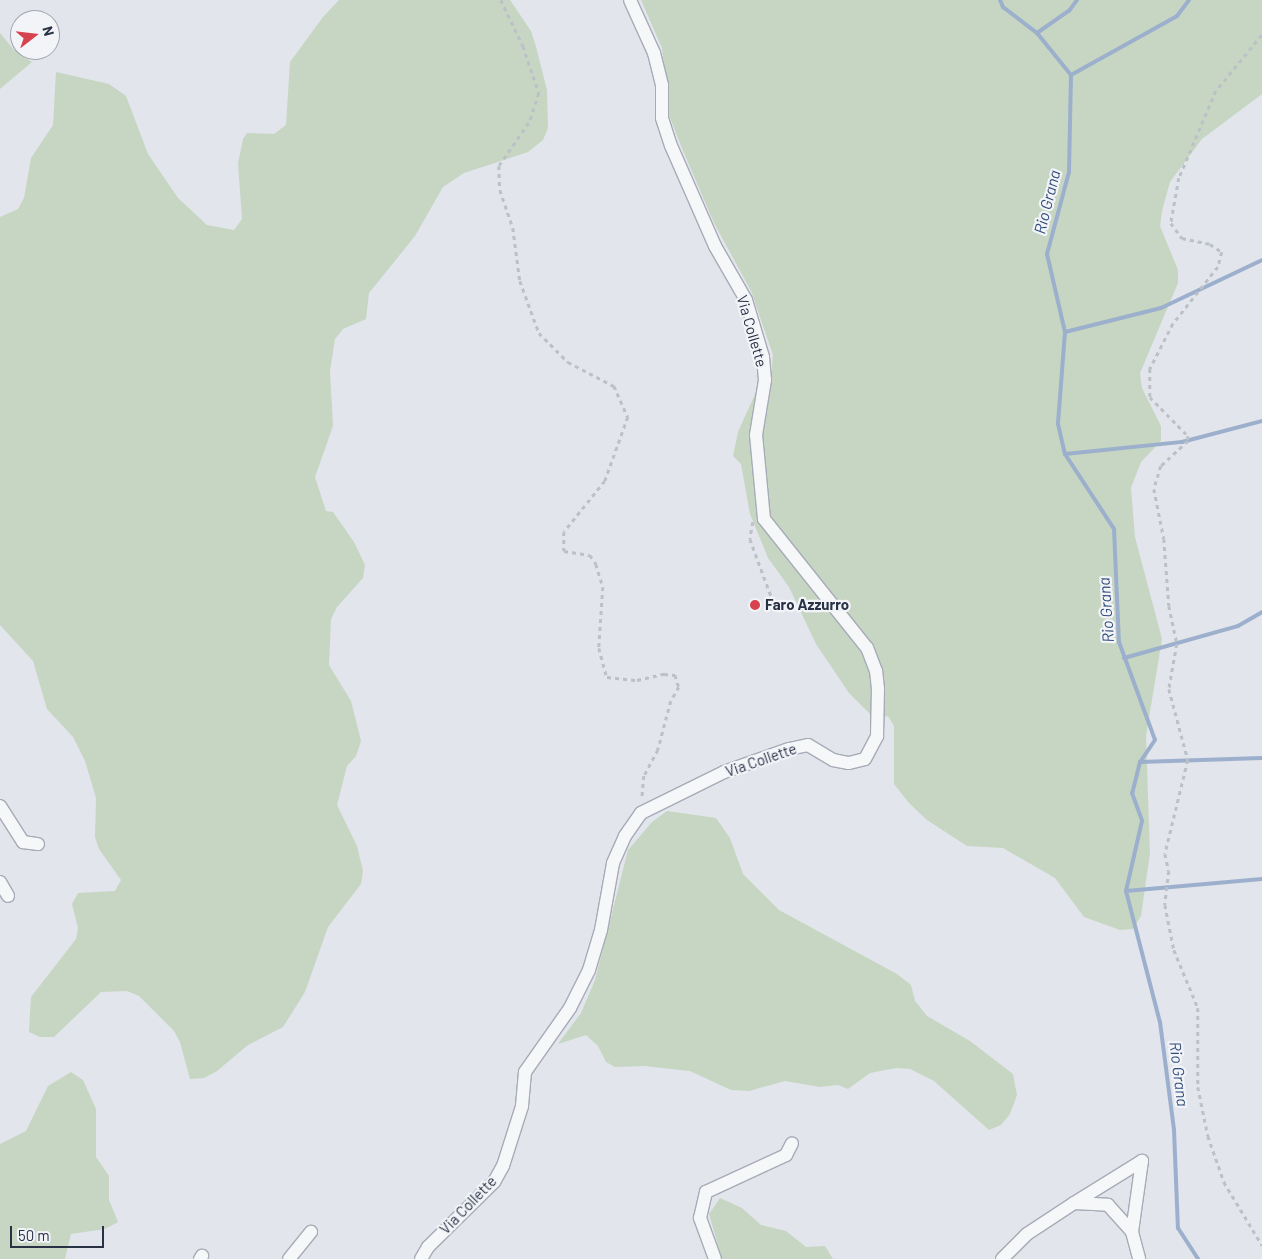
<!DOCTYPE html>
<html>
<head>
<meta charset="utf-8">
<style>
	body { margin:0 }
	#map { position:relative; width:1262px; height:1259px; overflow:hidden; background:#e2e5eb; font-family:Barlow,sans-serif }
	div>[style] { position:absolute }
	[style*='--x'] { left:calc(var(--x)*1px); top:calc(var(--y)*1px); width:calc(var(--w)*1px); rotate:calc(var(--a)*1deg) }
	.green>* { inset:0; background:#c6d6c3 }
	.stream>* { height:4px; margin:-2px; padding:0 2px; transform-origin:2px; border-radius:2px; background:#9cb0cd }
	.path>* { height:2.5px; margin-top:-1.25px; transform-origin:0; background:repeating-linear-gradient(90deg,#bcc0c7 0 4px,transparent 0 8px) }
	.roads { filter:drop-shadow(1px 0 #a7abb6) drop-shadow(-1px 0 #a7abb6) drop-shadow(0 1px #a7abb6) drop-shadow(0 -1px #a7abb6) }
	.minor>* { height:12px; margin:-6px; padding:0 6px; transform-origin:6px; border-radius:6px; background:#f5f7f9 }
	.dots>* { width:14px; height:14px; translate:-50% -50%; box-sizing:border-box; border:2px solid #f2f4f8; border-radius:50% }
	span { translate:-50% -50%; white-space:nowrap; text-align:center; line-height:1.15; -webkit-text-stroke:4.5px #f2f4f8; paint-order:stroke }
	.street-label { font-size:15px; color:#293145 }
	.poi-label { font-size:15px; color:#293145; font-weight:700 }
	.left { translate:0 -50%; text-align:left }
	.water-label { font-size:16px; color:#314c7b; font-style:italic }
	.north { position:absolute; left:10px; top:10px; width:50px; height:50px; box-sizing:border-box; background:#f2f4f8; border:1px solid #a2a6b0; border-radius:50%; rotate:74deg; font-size:14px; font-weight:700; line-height:20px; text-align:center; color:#293145 }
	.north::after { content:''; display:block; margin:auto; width:18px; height:22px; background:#d6424d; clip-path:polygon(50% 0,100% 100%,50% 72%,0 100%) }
	.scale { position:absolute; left:10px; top:1226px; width:94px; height:22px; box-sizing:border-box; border:2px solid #293145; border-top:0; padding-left:6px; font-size:15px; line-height:18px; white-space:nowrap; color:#293145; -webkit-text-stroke:4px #f2f4f8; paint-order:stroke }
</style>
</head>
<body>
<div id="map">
	<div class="green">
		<i style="clip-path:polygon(339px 0,510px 0,531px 31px,535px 43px,547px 90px,548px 128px,543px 140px,528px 152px,464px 173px,443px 187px,415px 236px,369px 293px,366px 319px,343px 329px,335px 339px,330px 371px,333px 426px,315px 477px,326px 511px,333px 512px,354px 542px,365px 565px,363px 578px,337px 607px,331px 619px,329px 665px,351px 701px,361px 741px,356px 756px,347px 766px,337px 805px,357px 846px,363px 871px,361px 884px,328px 927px,305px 992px,283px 1027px,248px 1045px,217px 1071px,204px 1078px,190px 1079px,180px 1042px,174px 1031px,139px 996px,127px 991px,101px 992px,54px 1037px,40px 1037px,29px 1032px,31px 997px,76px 939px,78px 928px,72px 904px,78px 893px,115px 891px,121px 880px,99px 849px,95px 837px,96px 798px,85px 761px,73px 737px,47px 709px,33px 661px,0 625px,0 217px,18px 209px,24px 198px,31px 158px,53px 125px,56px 72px,109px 84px,126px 96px,148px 154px,178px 198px,207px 225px,234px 230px,242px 219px,238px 163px,243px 139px,247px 133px,274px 134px,286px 125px,290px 62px,323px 17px)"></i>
		<i style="clip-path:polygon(641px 0,1262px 0,1262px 94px,1202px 139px,1170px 182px,1162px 211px,1160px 226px,1178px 270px,1178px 283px,1140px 373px,1142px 388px,1161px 426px,1161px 441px,1141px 462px,1131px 488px,1135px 537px,1162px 639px,1146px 736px,1150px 853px,1141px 916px,1133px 929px,1120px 930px,1084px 917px,1055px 878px,1003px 848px,967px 846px,927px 820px,909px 803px,894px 784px,894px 726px,888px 716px,874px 718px,849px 693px,816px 644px,789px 587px,768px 558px,750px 514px,741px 464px,733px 456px,738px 432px,760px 383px,771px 374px,773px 355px,751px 291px,714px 223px,681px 146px,669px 115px,662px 48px)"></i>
		<i style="clip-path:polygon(0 33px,14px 50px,32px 62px,0 89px)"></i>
		<i style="clip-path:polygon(667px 811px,716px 818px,730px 838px,743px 874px,779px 910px,897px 974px,911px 985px,915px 1001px,927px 1016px,970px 1041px,1013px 1074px,1017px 1095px,1010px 1114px,1001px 1125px,989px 1130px,934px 1081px,910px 1069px,896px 1068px,870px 1073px,848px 1089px,838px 1085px,820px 1087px,785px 1081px,749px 1091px,731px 1090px,690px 1071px,644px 1066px,615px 1067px,606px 1062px,598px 1046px,586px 1035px,558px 1044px,581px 1013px,595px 980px,628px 850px,652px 822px)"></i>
		<i style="clip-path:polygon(71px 1072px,83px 1080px,96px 1109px,96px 1157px,109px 1176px,109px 1200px,118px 1222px,105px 1229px,71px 1234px,65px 1259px,0 1259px,0 1144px,26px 1131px,48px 1086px)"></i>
		<i style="clip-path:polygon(720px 1198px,742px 1208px,761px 1225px,786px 1231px,806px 1247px,825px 1246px,833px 1259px,722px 1259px,709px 1214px)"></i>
	</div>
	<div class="stream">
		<i style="--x:1000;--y:0;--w:8;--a:67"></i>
		<i style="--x:1003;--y:7;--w:43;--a:37.4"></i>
		<i style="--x:1037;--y:33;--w:54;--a:51"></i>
		<i style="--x:1071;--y:75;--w:97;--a:91.2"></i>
		<i style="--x:1069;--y:172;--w:85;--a:105"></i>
		<i style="--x:1047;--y:254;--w:80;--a:77"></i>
		<i style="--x:1065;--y:332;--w:92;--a:94.4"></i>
		<i style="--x:1058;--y:424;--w:31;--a:77"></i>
		<i style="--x:1065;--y:454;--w:90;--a:56.8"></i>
		<i style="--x:1114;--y:529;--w:113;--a:87.5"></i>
		<i style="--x:1119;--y:642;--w:104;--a:69.8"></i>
		<i style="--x:1155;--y:740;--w:27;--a:124"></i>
		<i style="--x:1140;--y:762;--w:32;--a:104"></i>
		<i style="--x:1132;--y:793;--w:30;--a:70"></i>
		<i style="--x:1142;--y:821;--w:72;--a:102.9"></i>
		<i style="--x:1126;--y:891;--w:135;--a:75.5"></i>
		<i style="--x:1160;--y:1022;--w:109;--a:82.6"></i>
		<i style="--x:1174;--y:1130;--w:98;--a:87.7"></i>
		<i style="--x:1178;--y:1228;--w:37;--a:57"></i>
		<i style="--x:1037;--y:33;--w:39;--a:-35"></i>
		<i style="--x:1069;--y:11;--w:14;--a:-54"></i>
		<i style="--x:1071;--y:75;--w:121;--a:-29.1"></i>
		<i style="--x:1177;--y:16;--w:20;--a:-53"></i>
		<i style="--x:1065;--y:332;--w:99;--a:-14"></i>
		<i style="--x:1161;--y:308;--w:112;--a:-25.4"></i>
		<i style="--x:1065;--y:454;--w:118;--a:-5.9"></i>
		<i style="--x:1182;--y:442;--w:83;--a:-14.7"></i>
		<i style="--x:1124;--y:658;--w:118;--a:-15.7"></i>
		<i style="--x:1238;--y:626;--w:28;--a:-30"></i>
		<i style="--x:1140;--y:762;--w:122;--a:-1.9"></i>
		<i style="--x:1126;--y:891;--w:137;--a:-5"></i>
	</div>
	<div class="path">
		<i style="--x:501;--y:0;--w:51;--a:64.4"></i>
		<i style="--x:523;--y:46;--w:50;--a:71.2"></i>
		<i style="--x:539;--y:93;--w:32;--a:108"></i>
		<i style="--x:529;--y:123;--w:52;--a:124.9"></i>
		<i style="--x:499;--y:166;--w:24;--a:88"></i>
		<i style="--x:500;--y:190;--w:40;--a:71.1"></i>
		<i style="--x:513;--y:228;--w:53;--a:82.5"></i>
		<i style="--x:520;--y:281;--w:55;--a:69.9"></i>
		<i style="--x:539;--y:333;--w:41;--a:45"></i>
		<i style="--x:568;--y:362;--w:52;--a:27.6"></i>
		<i style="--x:614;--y:386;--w:34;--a:66"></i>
		<i style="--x:628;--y:417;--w:68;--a:109.8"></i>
		<i style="--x:605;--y:481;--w:65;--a:128.8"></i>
		<i style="--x:564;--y:532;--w:19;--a:90"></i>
		<i style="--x:564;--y:551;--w:26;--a:9"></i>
		<i style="--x:590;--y:555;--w:11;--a:56"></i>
		<i style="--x:596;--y:564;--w:24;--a:73"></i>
		<i style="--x:603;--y:587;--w:61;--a:93.8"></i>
		<i style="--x:599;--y:648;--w:30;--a:75"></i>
		<i style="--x:607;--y:677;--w:30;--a:6"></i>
		<i style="--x:637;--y:680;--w:28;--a:-13"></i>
		<i style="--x:664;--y:674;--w:11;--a:5"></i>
		<i style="--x:675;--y:675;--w:13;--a:72"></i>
		<i style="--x:679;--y:687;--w:16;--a:120"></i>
		<i style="--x:671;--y:701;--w:51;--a:104.9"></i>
		<i style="--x:658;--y:750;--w:30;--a:118"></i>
		<i style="--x:644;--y:776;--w:23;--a:95"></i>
		<i style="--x:1262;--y:35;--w:72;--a:129.4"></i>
		<i style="--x:1216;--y:91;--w:95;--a:113"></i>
		<i style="--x:1179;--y:178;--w:46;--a:100.1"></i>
		<i style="--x:1171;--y:223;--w:19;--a:54"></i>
		<i style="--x:1182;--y:238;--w:29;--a:12"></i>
		<i style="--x:1210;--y:244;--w:14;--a:34"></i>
		<i style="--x:1222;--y:252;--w:16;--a:105"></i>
		<i style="--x:1218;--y:267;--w:73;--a:128.3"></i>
		<i style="--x:1173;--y:324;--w:51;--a:117.1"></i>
		<i style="--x:1150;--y:369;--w:28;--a:90"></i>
		<i style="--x:1150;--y:397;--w:54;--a:45.7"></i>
		<i style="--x:1188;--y:436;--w:5;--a:90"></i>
		<i style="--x:1188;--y:441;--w:37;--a:137"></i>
		<i style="--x:1161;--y:466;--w:24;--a:107"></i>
		<i style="--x:1154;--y:489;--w:51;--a:78.7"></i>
		<i style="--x:1164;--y:539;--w:67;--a:85.7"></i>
		<i style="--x:1169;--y:606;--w:39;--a:78"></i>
		<i style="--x:1177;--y:644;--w:46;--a:100.1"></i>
		<i style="--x:1169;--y:689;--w:73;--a:75"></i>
		<i style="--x:1188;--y:760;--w:97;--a:103.7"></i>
		<i style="--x:1165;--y:854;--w:17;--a:77"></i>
		<i style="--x:1169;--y:871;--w:34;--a:97"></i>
		<i style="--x:1165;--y:905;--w:46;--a:78.7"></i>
		<i style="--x:1174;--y:950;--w:63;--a:67.5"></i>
		<i style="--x:1198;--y:1008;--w:79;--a:90"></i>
		<i style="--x:1198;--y:1087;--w:50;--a:78.5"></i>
		<i style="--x:1208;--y:1136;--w:49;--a:70.8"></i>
		<i style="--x:1224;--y:1182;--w:74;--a:58.9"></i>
		<i style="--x:753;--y:522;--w:17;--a:100"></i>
		<i style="--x:750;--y:539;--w:69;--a:69.7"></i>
	</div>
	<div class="roads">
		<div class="minor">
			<i style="--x:0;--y:806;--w:43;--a:57.4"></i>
			<i style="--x:23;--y:842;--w:15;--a:8"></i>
			<i style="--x:0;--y:882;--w:16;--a:60"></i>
			<i style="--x:1074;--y:1203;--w:80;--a:-31.7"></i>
			<i style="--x:1132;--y:1232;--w:72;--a:-82"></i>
			<i style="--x:200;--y:1259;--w:4;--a:-56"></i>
			<i style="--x:289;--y:1259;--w:35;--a:-51"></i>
			<i style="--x:421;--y:1259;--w:14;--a:-60"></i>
			<i style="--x:428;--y:1247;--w:93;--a:-44.6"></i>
			<i style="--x:494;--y:1182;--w:18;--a:-61"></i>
			<i style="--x:503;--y:1166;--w:63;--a:-72.4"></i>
			<i style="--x:522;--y:1106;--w:34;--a:-85"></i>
			<i style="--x:525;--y:1072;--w:78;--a:-54.9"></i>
			<i style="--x:570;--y:1008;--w:42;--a:-63.4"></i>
			<i style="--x:589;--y:970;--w:42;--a:-73.3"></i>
			<i style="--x:601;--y:930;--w:68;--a:-79.8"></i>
			<i style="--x:613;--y:863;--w:30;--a:-66"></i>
			<i style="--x:625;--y:836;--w:28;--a:-55"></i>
			<i style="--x:641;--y:813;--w:93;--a:-26.3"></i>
			<i style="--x:724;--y:772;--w:69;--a:-19.5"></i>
			<i style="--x:789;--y:749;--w:19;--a:-12"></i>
			<i style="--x:808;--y:745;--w:29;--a:31"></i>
			<i style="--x:833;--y:760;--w:16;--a:11"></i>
			<i style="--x:849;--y:763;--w:16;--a:-14"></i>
			<i style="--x:865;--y:759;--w:26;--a:-62"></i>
			<i style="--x:877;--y:736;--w:47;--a:-88.8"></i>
			<i style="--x:878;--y:689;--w:18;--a:-96"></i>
			<i style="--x:876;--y:671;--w:25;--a:-111"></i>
			<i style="--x:867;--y:648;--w:165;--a:-128.6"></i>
			<i style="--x:764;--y:519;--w:84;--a:-95.4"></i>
			<i style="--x:756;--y:435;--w:56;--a:-80.7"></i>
			<i style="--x:765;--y:380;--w:23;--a:-95"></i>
			<i style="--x:763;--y:357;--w:59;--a:-106.6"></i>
			<i style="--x:746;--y:300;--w:62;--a:-119.9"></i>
			<i style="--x:715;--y:246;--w:109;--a:-113.7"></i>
			<i style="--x:671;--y:146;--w:29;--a:-108"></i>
			<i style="--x:662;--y:118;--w:33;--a:-90"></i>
			<i style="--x:662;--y:85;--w:33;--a:-104"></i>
			<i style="--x:654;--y:53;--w:58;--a:-114.4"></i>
			<i style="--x:715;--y:1259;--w:44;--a:-110.1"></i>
			<i style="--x:700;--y:1218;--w:27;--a:-77"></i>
			<i style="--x:706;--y:1192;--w:88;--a:-24.8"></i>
			<i style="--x:786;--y:1155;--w:13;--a:-63"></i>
			<i style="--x:1002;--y:1259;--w:35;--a:-45"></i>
			<i style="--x:1027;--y:1234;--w:56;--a:-33.4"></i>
			<i style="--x:1074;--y:1203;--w:34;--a:3"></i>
			<i style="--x:1108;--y:1205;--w:36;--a:48"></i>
			<i style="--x:1132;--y:1232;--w:28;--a:75"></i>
		</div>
	</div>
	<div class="dots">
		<i style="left:755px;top:605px;background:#d6424d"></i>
	</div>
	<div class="street-label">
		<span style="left:752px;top:331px;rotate:74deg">Via Collette</span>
		<span style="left:761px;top:760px;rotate:-19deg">Via Collette</span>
		<span style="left:468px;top:1205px;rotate:-46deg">Via Collette</span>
	</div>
	<div class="poi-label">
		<span class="left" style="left:765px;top:605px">Faro Azzurro</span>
	</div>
	<div class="water-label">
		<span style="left:1047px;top:202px;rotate:-76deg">Rio Grana</span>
		<span style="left:1106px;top:610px;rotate:-94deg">Rio Grana</span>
		<span style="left:1179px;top:1074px;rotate:83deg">Rio Grana</span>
	</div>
	<div class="north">N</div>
	<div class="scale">50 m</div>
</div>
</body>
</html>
